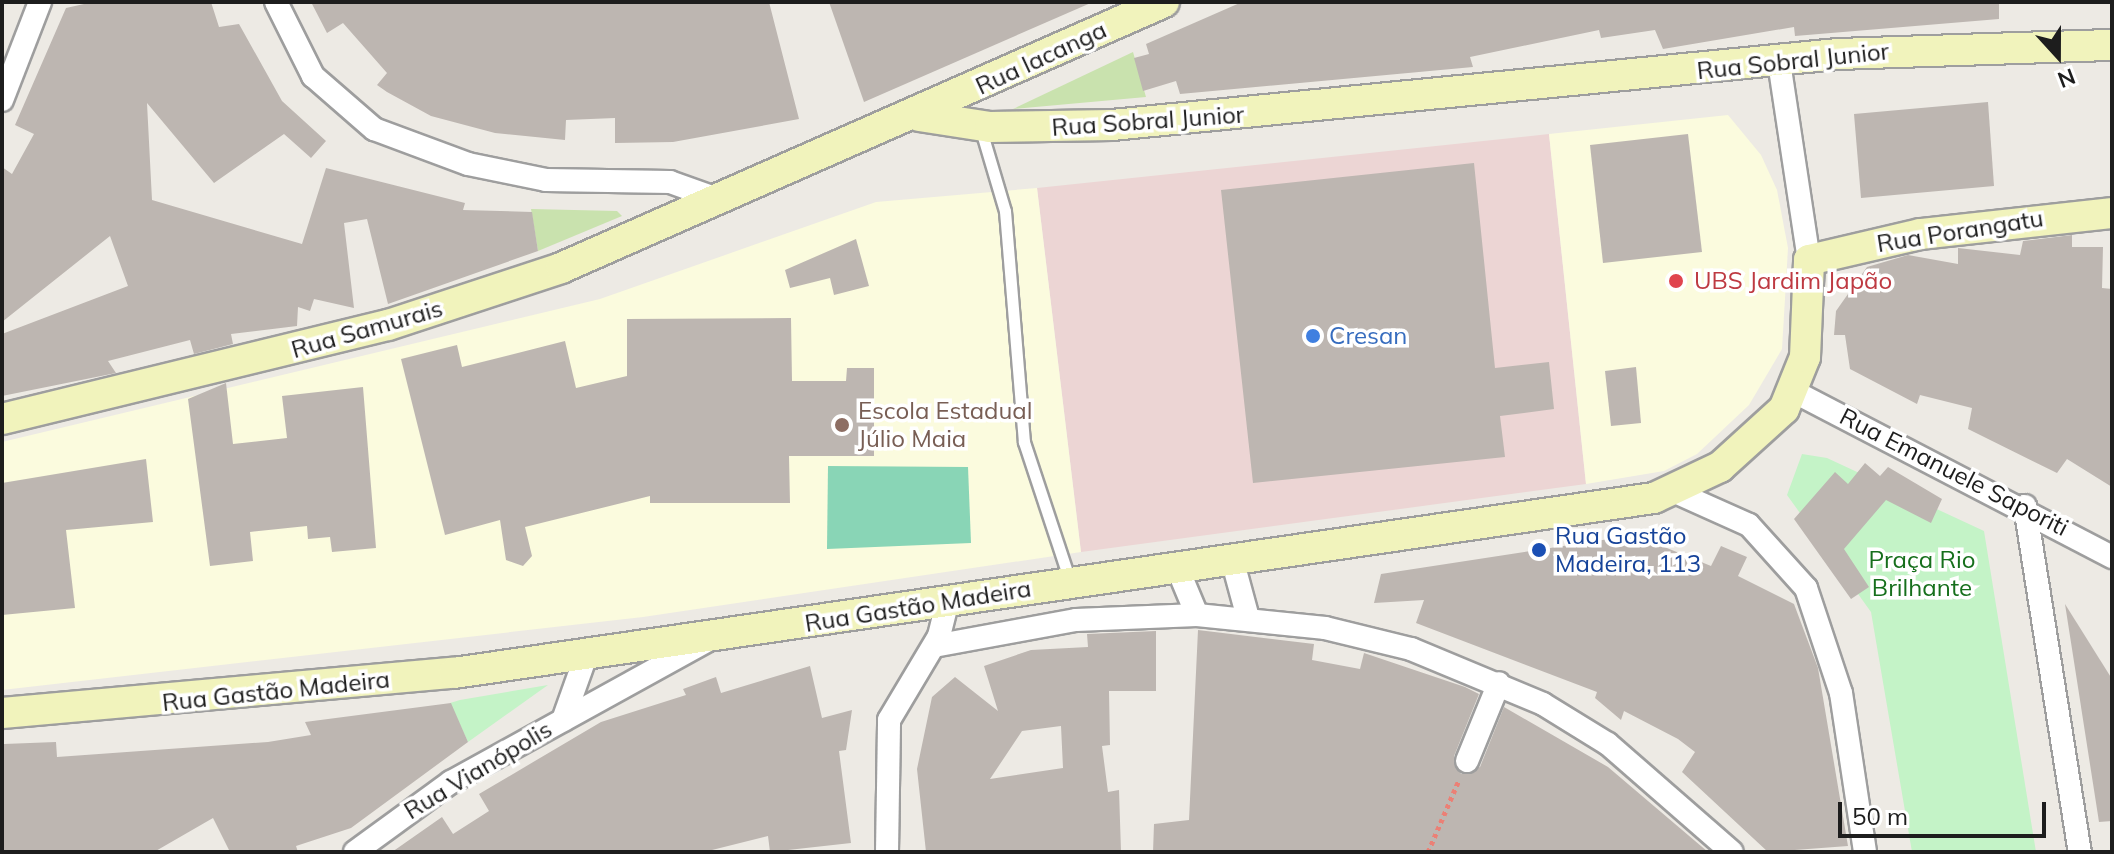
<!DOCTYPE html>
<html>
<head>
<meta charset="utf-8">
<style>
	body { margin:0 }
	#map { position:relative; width:2114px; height:854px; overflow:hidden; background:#edeae4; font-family:Mulish,sans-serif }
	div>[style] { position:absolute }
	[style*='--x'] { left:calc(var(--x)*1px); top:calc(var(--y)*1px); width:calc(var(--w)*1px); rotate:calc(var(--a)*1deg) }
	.commercial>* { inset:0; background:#ecd5d4 }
	.education>* { inset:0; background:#fbfbde }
	.grass>* { inset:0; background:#c9e2ae }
	.park>* { inset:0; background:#c4f3c7 }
	.pitch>* { inset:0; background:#89d5b6 }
	.building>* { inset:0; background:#bdb6b1 }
	.path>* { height:5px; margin-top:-2.5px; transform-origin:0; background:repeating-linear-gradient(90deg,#eb8076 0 4px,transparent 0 8px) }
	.roads { filter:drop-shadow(2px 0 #9e9e9e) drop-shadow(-2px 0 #9e9e9e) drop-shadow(0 2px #9e9e9e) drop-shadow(0 -2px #9e9e9e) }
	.lane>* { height:11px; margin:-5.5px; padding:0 5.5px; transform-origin:5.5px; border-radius:5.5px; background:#fff }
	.street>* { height:22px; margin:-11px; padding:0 11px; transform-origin:11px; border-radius:11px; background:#fff }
	.secondary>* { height:30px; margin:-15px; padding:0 15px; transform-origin:15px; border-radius:15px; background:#f1f3bc }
	.dots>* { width:22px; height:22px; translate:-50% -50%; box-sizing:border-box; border:4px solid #fff; border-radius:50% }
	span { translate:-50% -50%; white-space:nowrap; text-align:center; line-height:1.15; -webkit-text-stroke:7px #fff; paint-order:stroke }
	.street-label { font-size:24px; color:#1d1d1d }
	.health-label { font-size:24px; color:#be3a42 }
	.left { translate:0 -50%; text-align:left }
	.shop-label { font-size:24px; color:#366cbe }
	.education-label { font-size:24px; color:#785e54 }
	.transit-label { font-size:24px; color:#164399 }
	.park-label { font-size:24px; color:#166f1c }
	.frame { position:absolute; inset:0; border:4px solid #1d1d1d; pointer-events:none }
	.north { position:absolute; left:2018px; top:16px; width:80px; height:80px; -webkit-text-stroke:6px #fff; paint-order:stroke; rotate:159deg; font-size:22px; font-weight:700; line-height:32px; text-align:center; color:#1d1d1d }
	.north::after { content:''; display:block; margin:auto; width:28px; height:36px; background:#1d1d1d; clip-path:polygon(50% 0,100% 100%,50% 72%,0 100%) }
	.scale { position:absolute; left:1838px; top:802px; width:208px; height:36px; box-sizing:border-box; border:4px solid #1d1d1d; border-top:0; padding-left:10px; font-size:24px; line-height:28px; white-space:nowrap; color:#1d1d1d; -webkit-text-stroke:6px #fff; paint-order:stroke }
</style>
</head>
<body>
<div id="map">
	<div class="commercial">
		<i style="clip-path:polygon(1549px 134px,1586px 484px,1081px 552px,1037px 188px)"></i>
	</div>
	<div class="education">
		<i style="clip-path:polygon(1728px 115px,1761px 155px,1777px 190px,1788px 248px,1782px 349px,1749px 405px,1697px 454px,1664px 471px,1586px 484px,1549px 134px)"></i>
		<i style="clip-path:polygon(1037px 188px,1081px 552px,643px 617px,2px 690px,2px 442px,600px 299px,876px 202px)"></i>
	</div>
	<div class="grass">
		<i style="clip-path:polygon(1133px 52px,1146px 97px,1013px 109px)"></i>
		<i style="clip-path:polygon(531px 209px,617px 211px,622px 216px,538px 251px)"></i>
	</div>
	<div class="park">
		<i style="clip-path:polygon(1802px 454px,1827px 458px,1984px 531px,2036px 852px,1912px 852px,1871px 612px,1787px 495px)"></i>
		<i style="clip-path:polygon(548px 685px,468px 742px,450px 703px,460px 700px)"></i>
	</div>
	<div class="pitch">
		<i style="clip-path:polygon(828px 466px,968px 467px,971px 543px,827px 549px)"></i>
	</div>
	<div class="building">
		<i style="clip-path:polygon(93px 2px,211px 2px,219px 27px,239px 24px,282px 101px,326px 141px,311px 158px,284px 134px,214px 183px,147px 103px,152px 200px,302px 244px,326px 168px,465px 203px,463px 210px,532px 212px,538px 251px,388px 304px,367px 219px,344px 223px,354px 308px,314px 299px,310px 311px,298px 307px,297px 326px,231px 334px,233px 344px,194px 354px,190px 340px,108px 361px,116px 373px,2px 396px,2px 334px,128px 286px,110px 236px,2px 322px,2px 167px,12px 174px,34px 134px,15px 125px,66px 8px)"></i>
		<i style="clip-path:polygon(311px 2px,769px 2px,799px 119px,673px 142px,615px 143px,615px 118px,566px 120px,565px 140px,495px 133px,431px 116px,387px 92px,377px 85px,387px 73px,343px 23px,327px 33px)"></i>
		<i style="clip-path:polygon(829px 2px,1093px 2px,864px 102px)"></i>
		<i style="clip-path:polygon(1242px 2px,1999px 2px,1999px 19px,1795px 36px,1794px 27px,1663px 49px,1655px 30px,1601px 38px,1599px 30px,1470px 57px,1473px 67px,1180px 94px,1176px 81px,1143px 91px,1134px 58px,1149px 54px,1146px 44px)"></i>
		<i style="clip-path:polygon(1988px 102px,1994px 186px,1861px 198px,1854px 114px)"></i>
		<i style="clip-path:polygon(1688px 134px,1702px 252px,1603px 263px,1590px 145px)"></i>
		<i style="clip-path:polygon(1474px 163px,1495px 368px,1549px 362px,1554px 409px,1500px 416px,1505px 457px,1253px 483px,1221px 190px)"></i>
		<i style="clip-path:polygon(2072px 235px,2072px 247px,2103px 247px,2102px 288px,2112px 289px,2112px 487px,2067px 459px,2057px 473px,1968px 429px,1972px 408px,1920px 395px,1917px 404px,1850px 369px,1845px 335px,1834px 335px,1836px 311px,1867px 267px,1908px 255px,1958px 264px,1958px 248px,2020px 255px,2023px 241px)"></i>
		<i style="clip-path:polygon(856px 239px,869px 286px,834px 295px,830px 278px,790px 288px,785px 270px)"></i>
		<i style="clip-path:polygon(791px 318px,792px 381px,846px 381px,847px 368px,874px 368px,874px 456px,789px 456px,790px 503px,650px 503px,650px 496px,525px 527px,532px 556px,523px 566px,506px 560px,500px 520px,445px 535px,401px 359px,457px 345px,462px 367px,565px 341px,576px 388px,627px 376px,627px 319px)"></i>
		<i style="clip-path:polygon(1636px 367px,1641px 423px,1611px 426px,1605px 371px)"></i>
		<i style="clip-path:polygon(226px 383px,233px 444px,287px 438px,282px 396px,363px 387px,376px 548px,332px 552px,330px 537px,308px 539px,307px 526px,250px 532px,253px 561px,210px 566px,188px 399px)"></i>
		<i style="clip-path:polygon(146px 459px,153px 522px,66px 530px,75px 608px,2px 615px,2px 483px)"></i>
		<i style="clip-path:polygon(1865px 463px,1880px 476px,1888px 467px,1942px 499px,1931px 523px,1886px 500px,1844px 549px,1869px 587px,1851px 599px,1794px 519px,1835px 472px,1848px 484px)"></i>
		<i style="clip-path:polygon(1635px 535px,1711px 566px,1721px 546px,1747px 557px,1738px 576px,1794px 604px,1818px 668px,1848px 846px,1768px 852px,1682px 772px,1695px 752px,1678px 739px,1624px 711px,1621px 720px,1595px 698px,1597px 692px,1416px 623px,1424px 600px,1374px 603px,1381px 574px)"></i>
		<i style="clip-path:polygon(2065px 604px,2112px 679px,2112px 821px,2099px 822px)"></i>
		<i style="clip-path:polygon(1198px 630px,1314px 644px,1312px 660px,1360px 669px,1364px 653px,1465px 687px,1479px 694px,1454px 756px,1461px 774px,1480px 767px,1504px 707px,1608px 767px,1708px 852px,1153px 852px,1154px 824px,1189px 820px)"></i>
		<i style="clip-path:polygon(evenodd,1156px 631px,1156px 691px,1109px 691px,1110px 745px,1102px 746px,1108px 792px,1119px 790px,1121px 852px,926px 852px,917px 769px,932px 697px,955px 677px,998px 711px,984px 666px,1031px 650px,1088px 647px,1087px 634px,1156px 631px,1061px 726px,1063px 768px,990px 779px,1022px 731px,1061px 726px)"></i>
		<i style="clip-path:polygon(810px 666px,822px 718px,852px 710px,846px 750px,839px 751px,851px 843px,770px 852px,768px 836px,704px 852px,392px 852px,442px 817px,453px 834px,489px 811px,479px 794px,601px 722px,686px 695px,683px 689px,716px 677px,721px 693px)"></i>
		<i style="clip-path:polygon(451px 703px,468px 742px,351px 828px,296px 846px,298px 852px,230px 852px,213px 818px,154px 852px,2px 852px,4px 744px,56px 742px,57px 757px,268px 742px,311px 735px,305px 722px)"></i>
	</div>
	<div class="path">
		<i style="--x:1428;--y:852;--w:78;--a:-66.7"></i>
	</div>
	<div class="roads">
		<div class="lane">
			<i style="--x:981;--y:130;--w:84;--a:73.5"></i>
			<i style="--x:1005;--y:211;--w:232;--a:85.3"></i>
			<i style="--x:1024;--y:442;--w:146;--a:71.7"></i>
		</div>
		<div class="street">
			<i style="--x:276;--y:2;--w:83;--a:63.4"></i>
			<i style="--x:313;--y:76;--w:81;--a:41"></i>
			<i style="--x:374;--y:129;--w:100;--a:20.4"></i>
			<i style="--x:468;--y:164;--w:80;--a:11.6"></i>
			<i style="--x:546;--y:180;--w:124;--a:0.9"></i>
			<i style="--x:670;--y:182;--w:53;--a:19.8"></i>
			<i style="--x:1779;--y:62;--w:200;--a:81.4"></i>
			<i style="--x:2;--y:100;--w:105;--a:-68.8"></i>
			<i style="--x:1793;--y:391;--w:360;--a:27.5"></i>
			<i style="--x:1673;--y:491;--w:83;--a:24.1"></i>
			<i style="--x:1749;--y:525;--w:85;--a:47.9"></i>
			<i style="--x:1806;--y:588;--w:111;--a:71.6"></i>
			<i style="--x:1841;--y:693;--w:161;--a:81.4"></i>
			<i style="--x:2025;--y:506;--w:350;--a:81"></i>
			<i style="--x:1232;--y:559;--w:61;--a:74.8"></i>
			<i style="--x:1177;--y:567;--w:52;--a:67.4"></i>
			<i style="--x:934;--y:646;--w:144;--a:-10.4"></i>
			<i style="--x:1076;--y:620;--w:121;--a:-2.4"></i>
			<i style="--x:1197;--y:615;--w:129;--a:5.8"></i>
			<i style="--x:1325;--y:628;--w:89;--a:13.7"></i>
			<i style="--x:1411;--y:649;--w:143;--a:22.6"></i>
			<i style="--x:1543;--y:704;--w:76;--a:31.6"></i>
			<i style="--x:1608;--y:744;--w:164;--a:41.1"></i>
			<i style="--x:563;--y:720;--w:71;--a:-70.3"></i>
			<i style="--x:1467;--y:761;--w:84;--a:-67.7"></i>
			<i style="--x:355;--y:852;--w:119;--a:-36.1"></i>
			<i style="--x:451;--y:782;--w:290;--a:-28.9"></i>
			<i style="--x:887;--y:852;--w:132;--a:-89.1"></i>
			<i style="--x:889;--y:720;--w:98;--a:-59.2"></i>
			<i style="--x:939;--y:636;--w:34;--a:-76"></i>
		</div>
		<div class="secondary">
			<i style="--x:919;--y:116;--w:72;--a:8.8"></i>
			<i style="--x:990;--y:127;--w:122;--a:-0.9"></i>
			<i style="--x:1112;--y:125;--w:729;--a:-5.59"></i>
			<i style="--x:1838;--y:54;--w:274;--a:-1.9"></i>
			<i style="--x:2;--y:419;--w:397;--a:-13.7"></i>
			<i style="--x:388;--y:325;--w:182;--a:-18.2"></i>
			<i style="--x:561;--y:268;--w:659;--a:-23.8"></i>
			<i style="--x:2;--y:713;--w:454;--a:-5.1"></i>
			<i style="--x:454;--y:673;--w:1213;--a:-8.3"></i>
			<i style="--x:1654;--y:498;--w:73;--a:-25.2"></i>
			<i style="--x:1720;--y:467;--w:86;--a:-42.2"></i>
			<i style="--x:1784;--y:409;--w:56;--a:-68"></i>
			<i style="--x:1805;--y:357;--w:97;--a:-87.6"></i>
			<i style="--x:1809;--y:260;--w:115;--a:-13.1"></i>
			<i style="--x:1921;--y:234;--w:192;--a:-6.3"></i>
		</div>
	</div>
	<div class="dots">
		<i style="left:1676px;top:281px;background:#e0444e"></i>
		<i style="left:1313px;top:336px;background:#3f7fe0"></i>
		<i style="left:842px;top:425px;background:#8d6e63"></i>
		<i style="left:1539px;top:550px;background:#1a4fb4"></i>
	</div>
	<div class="street-label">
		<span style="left:1041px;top:58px;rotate:-25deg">Rua Iacanga</span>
		<span style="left:1793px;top:61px;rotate:-6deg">Rua Sobral Junior</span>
		<span style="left:1148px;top:121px;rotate:-4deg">Rua Sobral Junior</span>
		<span style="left:1960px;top:231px;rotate:-9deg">Rua Porangatu</span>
		<span style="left:367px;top:329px;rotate:-16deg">Rua Samurais</span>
		<span style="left:1954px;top:472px;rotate:27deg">Rua Emanuele Saporiti</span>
		<span style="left:918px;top:606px;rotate:-9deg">Rua Gastão Madeira</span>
		<span style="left:276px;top:691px;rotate:-6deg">Rua Gastão Madeira</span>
		<span style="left:478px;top:770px;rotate:-31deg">Rua Vianópolis</span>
	</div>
	<div class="health-label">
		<span class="left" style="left:1694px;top:281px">UBS Jardim Japão</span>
	</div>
	<div class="shop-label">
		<span class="left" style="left:1329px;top:336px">Cresan</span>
	</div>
	<div class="education-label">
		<span class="left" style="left:858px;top:425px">Escola Estadual<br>Júlio Maia</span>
	</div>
	<div class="transit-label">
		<span class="left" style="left:1555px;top:550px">Rua Gastão<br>Madeira, 113</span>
	</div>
	<div class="park-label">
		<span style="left:1922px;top:574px">Praça Rio<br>Brilhante</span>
	</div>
	<div class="frame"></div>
	<div class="north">N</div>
	<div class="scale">50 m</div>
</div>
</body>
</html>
